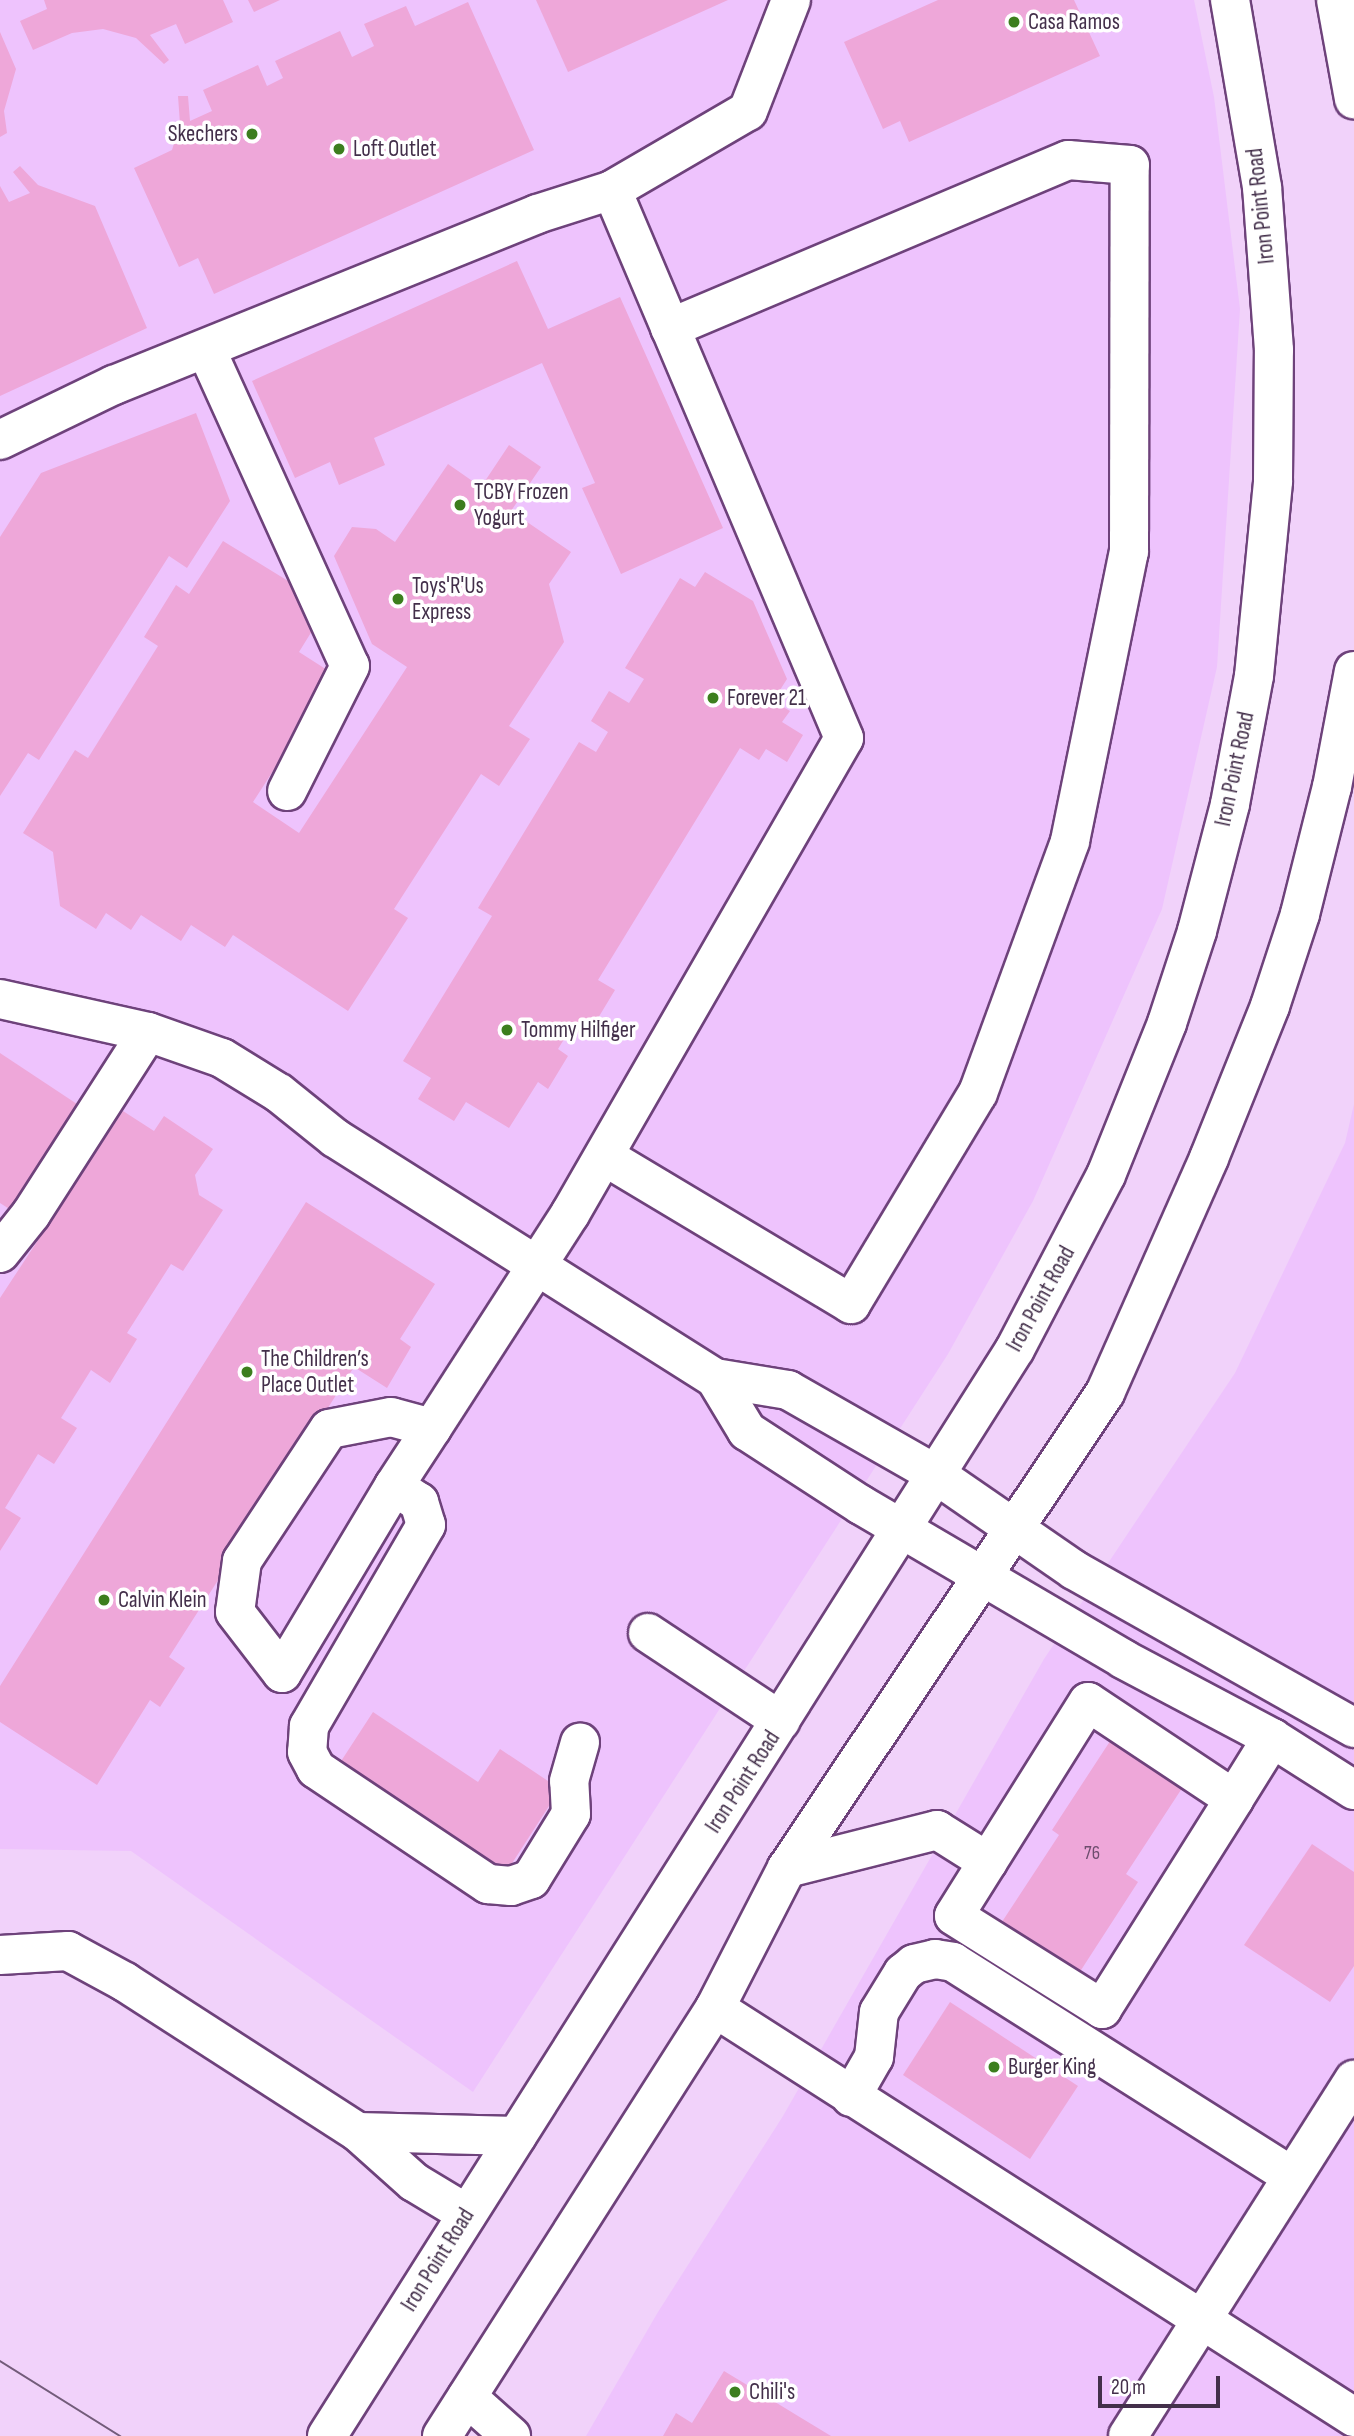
<!DOCTYPE html>
<html>
<head>
<meta charset="utf-8">
<style>
	body { margin:0 }
	#map { position:relative; width:1354px; height:2436px; overflow:hidden; background:#f1d2fa; font-family:"Sofia Sans Condensed",sans-serif }
	div>[style] { position:absolute }
	[style*='--x'] { left:calc(var(--x)*1px); top:calc(var(--y)*1px); width:calc(var(--w)*1px); rotate:calc(var(--a)*1deg) }
	.built>* { inset:0; background:#eec3fd }
	.building>* { inset:0; background:#eea7d9 }
	.roads { filter:drop-shadow(2px 0 #6e427b) drop-shadow(-2px 0 #6e427b) drop-shadow(0 2px #6e427b) drop-shadow(0 -2px #6e427b) }
	.minor>* { height:38px; margin:-19px; padding:0 19px; transform-origin:19px; border-radius:19px; background:#fff }
	.major>* { height:38px; margin:-19px; padding:0 19px; transform-origin:19px; border-radius:19px; background:#fff }
	.tram>* { height:2px; margin:-1px; padding:0 1px; transform-origin:1px; border-radius:1px; background:#735c7a }
	.dots>* { width:19px; height:19px; translate:-50% -50%; box-sizing:border-box; border:4px solid #fff; border-radius:50% }
	span { translate:-50% -50%; white-space:nowrap; text-align:center; line-height:1.15; -webkit-text-stroke:7px #fff; paint-order:stroke }
	.number-label { font-size:19px; color:#6e4d6e }
	.number-label span { -webkit-text-stroke-width:0 }
	.poi-label { font-size:23px; color:#432f4a }
	.left { translate:0 -50%; text-align:left }
	.right { translate:-100% -50%; text-align:right }
	.street-label { font-size:23px; color:#432f4a }
	.scale { position:absolute; left:1098px; top:2376px; width:122px; height:32px; box-sizing:border-box; border:4px solid #432f4a; border-top:0; padding-left:9px; font-size:21px; line-height:24px; white-space:nowrap; color:#432f4a; -webkit-text-stroke:5px #fff; paint-order:stroke }
</style>
</head>
<body>
<div id="map">
	<div class="built">
		<i style="clip-path:polygon(0 0,1194px 0,1214px 97px,1240px 309px,1217px 667px,1162px 909px,1033px 1201px,948px 1354px,473px 2092px,131px 1851px,0 1849px)"></i>
		<i style="clip-path:polygon(1354px 1104px,1354px 2436px,586px 2436px,658px 2312px,783px 2116px,1044px 1659px,1235px 1373px,1345px 1143px)"></i>
	</div>
	<div class="building">
		<i style="clip-path:polygon(44px 0,223px 0,233px 22px,185px 44px,176px 24px,150px 35px,169px 60px,164px 64px,136px 38px,103px 29px,72px 33px,33px 50px,20px 21px,47px 9px)"></i>
		<i style="clip-path:polygon(248px 0,280px 0,254px 12px)"></i>
		<i style="clip-path:polygon(536px 0,728px 0,568px 72px)"></i>
		<i style="clip-path:polygon(938px 0,1074px 0,1100px 56px,909px 142px,900px 121px,883px 129px,844px 42px)"></i>
		<i style="clip-path:polygon(468px 2px,534px 150px,214px 294px,198px 258px,179px 267px,134px 168px,172px 150px,180px 124px,178px 96px,188px 96px,190px 121px,212px 111px,203px 90px,258px 65px,267px 86px,283px 78px,275px 61px,340px 31px,352px 57px,374px 46px,364px 24px,406px 6px,415px 26px)"></i>
		<i style="clip-path:polygon(0 32px,16px 69px,4px 111px,7px 133px,0 137px)"></i>
		<i style="clip-path:polygon(20px 166px,38px 185px,95px 206px,147px 328px,0 396px,0 186px,9px 202px,30px 193px,13px 172px)"></i>
		<i style="clip-path:polygon(517px 261px,548px 329px,620px 297px,723px 528px,621px 574px,582px 488px,595px 483px,542px 363px,374px 438px,385px 465px,339px 485px,330px 462px,295px 478px,252px 381px)"></i>
		<i style="clip-path:polygon(196px 413px,230px 501px,187px 568px,169px 556px,39px 760px,28px 753px,0 796px,0 537px,41px 473px)"></i>
		<i style="clip-path:polygon(509px 445px,541px 467px,511px 511px,571px 552px,549px 584px,564px 642px,509px 726px,530px 739px,499px 786px,481px 774px,394px 909px,408px 918px,348px 1011px,233px 935px,225px 947px,191px 925px,181px 941px,141px 915px,131px 930px,106px 913px,96px 929px,60px 906px,53px 852px,23px 833px,75px 750px,88px 758px,158px 646px,144px 637px,176px 585px,189px 594px,223px 541px,293px 584px,312px 631px,299px 652px,335px 675px,253px 802px,299px 833px,407px 667px,372px 644px,334px 556px,352px 527px,376px 529px,395px 542px,448px 464px,481px 487px)"></i>
		<i style="clip-path:polygon(705px 572px,753px 601px,787px 679px,773px 701px,790px 711px,782px 722px,803px 735px,787px 762px,766px 749px,759px 760px,740px 748px,598px 980px,615px 990px,586px 1038px,571px 1028px,558px 1049px,568px 1056px,548px 1089px,538px 1082px,509px 1128px,466px 1102px,454px 1121px,418px 1099px,431px 1078px,403px 1061px,492px 916px,478px 908px,579px 742px,596px 752px,608px 732px,591px 721px,609px 691px,629px 703px,644px 679px,625px 668px,680px 578px,695px 587px)"></i>
		<i style="clip-path:polygon(0 1053px,83px 1108px,14px 1212px,0 1203px)"></i>
		<i style="clip-path:polygon(123px 1111px,154px 1131px,164px 1116px,213px 1149px,195px 1175px,199px 1195px,223px 1210px,183px 1271px,171px 1264px,127px 1333px,137px 1339px,110px 1383px,91px 1370px,61px 1418px,77px 1428px,54px 1464px,38px 1454px,5px 1508px,21px 1518px,0 1551px,0 1298px)"></i>
		<i style="clip-path:polygon(306px 1202px,435px 1284px,400px 1339px,411px 1347px,387px 1388px,354px 1367px,169px 1657px,185px 1668px,160px 1707px,150px 1700px,97px 1785px,0 1722px,0 1686px)"></i>
		<i style="clip-path:polygon(373px 1712px,478px 1782px,500px 1749px,560px 1789px,507px 1871px,474px 1849px,467px 1859px,334px 1772px)"></i>
		<i style="clip-path:polygon(1118px 1729px,1190px 1776px,1126px 1874px,1138px 1882px,1072px 1984px,994px 1934px,1059px 1835px,1052px 1830px)"></i>
		<i style="clip-path:polygon(1312px 1844px,1354px 1872px,1354px 1966px,1330px 2002px,1244px 1945px)"></i>
		<i style="clip-path:polygon(950px 2002px,1078px 2086px,1030px 2159px,903px 2075px)"></i>
		<i style="clip-path:polygon(724px 2371px,798px 2416px,831px 2436px,663px 2436px,676px 2413px,692px 2423px)"></i>
	</div>
	<div class="roads">
		<div class="minor">
			<i style="--x:206;--y:349;--w:348;--a:65.6"></i>
			<i style="--x:350;--y:666;--w:140;--a:116.7"></i>
			<i style="--x:0;--y:440;--w:127;--a:-25.8"></i>
			<i style="--x:114;--y:385;--w:456;--a:-22"></i>
			<i style="--x:537;--y:214;--w:79;--a:-17.7"></i>
			<i style="--x:612;--y:190;--w:157;--a:-30.2"></i>
			<i style="--x:748;--y:111;--w:119;--a:-68.8"></i>
			<i style="--x:0;--y:999;--w:152;--a:12.6"></i>
			<i style="--x:148;--y:1032;--w:78;--a:19.4"></i>
			<i style="--x:222;--y:1058;--w:67;--a:31.6"></i>
			<i style="--x:279;--y:1093;--w:72;--a:38.8"></i>
			<i style="--x:335;--y:1138;--w:449;--a:32.3"></i>
			<i style="--x:715;--y:1378;--w:74;--a:9.3"></i>
			<i style="--x:788;--y:1390;--w:169;--a:29.7"></i>
			<i style="--x:935;--y:1474;--w:169;--a:34.6"></i>
			<i style="--x:1074;--y:1570;--w:322;--a:29.4"></i>
			<i style="--x:604;--y:1156;--w:288;--a:30.9"></i>
			<i style="--x:851;--y:1304;--w:246;--a:-59"></i>
			<i style="--x:978;--y:1093;--w:268;--a:-69.9"></i>
			<i style="--x:1070;--y:841;--w:295;--a:-78.5"></i>
			<i style="--x:1129;--y:552;--w:387;--a:-89.9"></i>
			<i style="--x:1130;--y:165;--w:62;--a:-175.4"></i>
			<i style="--x:1068;--y:160;--w:432;--a:157.1"></i>
			<i style="--x:0;--y:1253;--w:50;--a:-51.5"></i>
			<i style="--x:31;--y:1214;--w:216;--a:-57.3"></i>
			<i style="--x:715;--y:1378;--w:62;--a:58.9"></i>
			<i style="--x:747;--y:1431;--w:136;--a:33"></i>
			<i style="--x:861;--y:1505;--w:304;--a:30.4"></i>
			<i style="--x:1123;--y:1659;--w:169;--a:27.9"></i>
			<i style="--x:1272;--y:1738;--w:97;--a:32.4"></i>
			<i style="--x:432;--y:1428;--w:42;--a:-165"></i>
			<i style="--x:391;--y:1417;--w:63;--a:169"></i>
			<i style="--x:329;--y:1429;--w:158;--a:123.4"></i>
			<i style="--x:242;--y:1561;--w:51;--a:97.8"></i>
			<i style="--x:235;--y:1612;--w:77;--a:52.4"></i>
			<i style="--x:282;--y:1673;--w:218;--a:-59.1"></i>
			<i style="--x:394;--y:1486;--w:69;--a:-56.8"></i>
			<i style="--x:432;--y:1428;--w:255;--a:-57.2"></i>
			<i style="--x:570;--y:1214;--w:549;--a:-60.07"></i>
			<i style="--x:844;--y:738;--w:595;--a:-112.95"></i>
			<i style="--x:394;--y:1486;--w:30;--a:33"></i>
			<i style="--x:419;--y:1502;--w:24;--a:73"></i>
			<i style="--x:426;--y:1525;--w:233;--a:120.2"></i>
			<i style="--x:309;--y:1726;--w:26;--a:94"></i>
			<i style="--x:307;--y:1752;--w:19;--a:62"></i>
			<i style="--x:316;--y:1769;--w:207;--a:33.8"></i>
			<i style="--x:488;--y:1884;--w:23;--a:5"></i>
			<i style="--x:511;--y:1886;--w:21;--a:-19"></i>
			<i style="--x:531;--y:1879;--w:76;--a:-58.4"></i>
			<i style="--x:571;--y:1814;--w:33;--a:-93"></i>
			<i style="--x:569;--y:1781;--w:40;--a:-74"></i>
			<i style="--x:648;--y:1633;--w:159;--a:33.5"></i>
			<i style="--x:1234;--y:1799;--w:175;--a:-146.4"></i>
			<i style="--x:1088;--y:1702;--w:252;--a:122.1"></i>
			<i style="--x:954;--y:1916;--w:175;--a:32.1"></i>
			<i style="--x:1102;--y:2009;--w:248;--a:-57.8"></i>
			<i style="--x:1234;--y:1799;--w:72;--a:-58.1"></i>
			<i style="--x:787;--y:1868;--w:155;--a:-14.2"></i>
			<i style="--x:937;--y:1830;--w:60;--a:32.1"></i>
			<i style="--x:0;--y:1955;--w:68;--a:-3.4"></i>
			<i style="--x:68;--y:1951;--w:65;--a:28.5"></i>
			<i style="--x:125;--y:1982;--w:277;--a:32.8"></i>
			<i style="--x:358;--y:2132;--w:75;--a:41.8"></i>
			<i style="--x:414;--y:2182;--w:62;--a:31.1"></i>
			<i style="--x:715;--y:2008;--w:759;--a:32.62"></i>
			<i style="--x:851;--y:2097;--w:46;--a:-60.1"></i>
			<i style="--x:874;--y:2057;--w:45;--a:-83.7"></i>
			<i style="--x:879;--y:2012;--w:46;--a:-58.4"></i>
			<i style="--x:903;--y:1973;--w:14;--a:-39"></i>
			<i style="--x:914;--y:1964;--w:22;--a:-13"></i>
			<i style="--x:935;--y:1959;--w:18;--a:9"></i>
			<i style="--x:953;--y:1962;--w:399;--a:32.3"></i>
			<i style="--x:358;--y:2132;--w:159;--a:1.4"></i>
			<i style="--x:467;--y:2397;--w:59;--a:41.6"></i>
			<i style="--x:1128;--y:2436;--w:422;--a:-57.6"></i>
		</div>
		<div class="major">
			<i style="--x:1336;--y:0;--w:101;--a:79.7"></i>
			<i style="--x:327;--y:2436;--w:1286;--a:-57.67"></i>
			<i style="--x:1015;--y:1349;--w:196;--a:-62.4"></i>
			<i style="--x:1106;--y:1175;--w:164;--a:-68.1"></i>
			<i style="--x:1167;--y:1023;--w:97;--a:-71.9"></i>
			<i style="--x:1197;--y:931;--w:131;--a:-75.4"></i>
			<i style="--x:1230;--y:804;--w:130;--a:-79.4"></i>
			<i style="--x:1254;--y:676;--w:196;--a:-84.4"></i>
			<i style="--x:1273;--y:481;--w:131;--a:-89.6"></i>
			<i style="--x:1274;--y:350;--w:163;--a:-94.2"></i>
			<i style="--x:1262;--y:187;--w:190;--a:-99.7"></i>
			<i style="--x:442;--y:2436;--w:508;--a:-57.47"></i>
			<i style="--x:715;--y:2008;--w:157;--a:-62.8"></i>
			<i style="--x:787;--y:1868;--w:572;--a:-56.2"></i>
			<i style="--x:1105;--y:1393;--w:257;--a:-66.1"></i>
			<i style="--x:1209;--y:1158;--w:164;--a:-68.1"></i>
			<i style="--x:1270;--y:1006;--w:97;--a:-71.9"></i>
			<i style="--x:1300;--y:914;--w:131;--a:-75.9"></i>
			<i style="--x:1332;--y:787;--w:118;--a:-79.3"></i>
		</div>
	</div>
	<div class="tram">
		<i style="--x:0;--y:2361;--w:142;--a:32"></i>
	</div>
	<div class="dots">
		<i style="left:1014px;top:22px;background:#3c7e1e"></i>
		<i style="left:252px;top:134px;background:#3c7e1e"></i>
		<i style="left:339px;top:149px;background:#3c7e1e"></i>
		<i style="left:460px;top:505px;background:#3c7e1e"></i>
		<i style="left:398px;top:599px;background:#3c7e1e"></i>
		<i style="left:713px;top:698px;background:#3c7e1e"></i>
		<i style="left:507px;top:1030px;background:#3c7e1e"></i>
		<i style="left:247px;top:1372px;background:#3c7e1e"></i>
		<i style="left:104px;top:1600px;background:#3c7e1e"></i>
		<i style="left:994px;top:2067px;background:#3c7e1e"></i>
		<i style="left:735px;top:2392px;background:#3c7e1e"></i>
	</div>
	<div class="number-label">
		<span style="left:1092px;top:1854px">76</span>
	</div>
	<div class="poi-label">
		<span class="left" style="left:1028px;top:22px">Casa Ramos</span>
		<span class="right" style="left:238px;top:134px">Skechers</span>
		<span class="left" style="left:353px;top:149px">Loft Outlet</span>
		<span class="left" style="left:474px;top:505px">TCBY Frozen<br>Yogurt</span>
		<span class="left" style="left:412px;top:599px">Toys'R'Us<br>Express</span>
		<span class="left" style="left:727px;top:698px">Forever 21</span>
		<span class="left" style="left:521px;top:1030px">Tommy Hilfiger</span>
		<span class="left" style="left:261px;top:1372px">The Children’s<br>Place Outlet</span>
		<span class="left" style="left:118px;top:1600px">Calvin Klein</span>
		<span class="left" style="left:1008px;top:2067px">Burger King</span>
		<span class="left" style="left:749px;top:2392px">Chili's</span>
	</div>
	<div class="street-label">
		<span style="left:1261px;top:206px;rotate:-96deg">Iron Point Road</span>
		<span style="left:1235px;top:769px;rotate:-78deg">Iron Point Road</span>
		<span style="left:1041px;top:1299px;rotate:-61deg">Iron Point Road</span>
		<span style="left:743px;top:1782px;rotate:-57deg">Iron Point Road</span>
		<span style="left:438px;top:2260px;rotate:-58deg">Iron Point Road</span>
	</div>
	<div class="scale">20 m</div>
</div>
</body>
</html>
